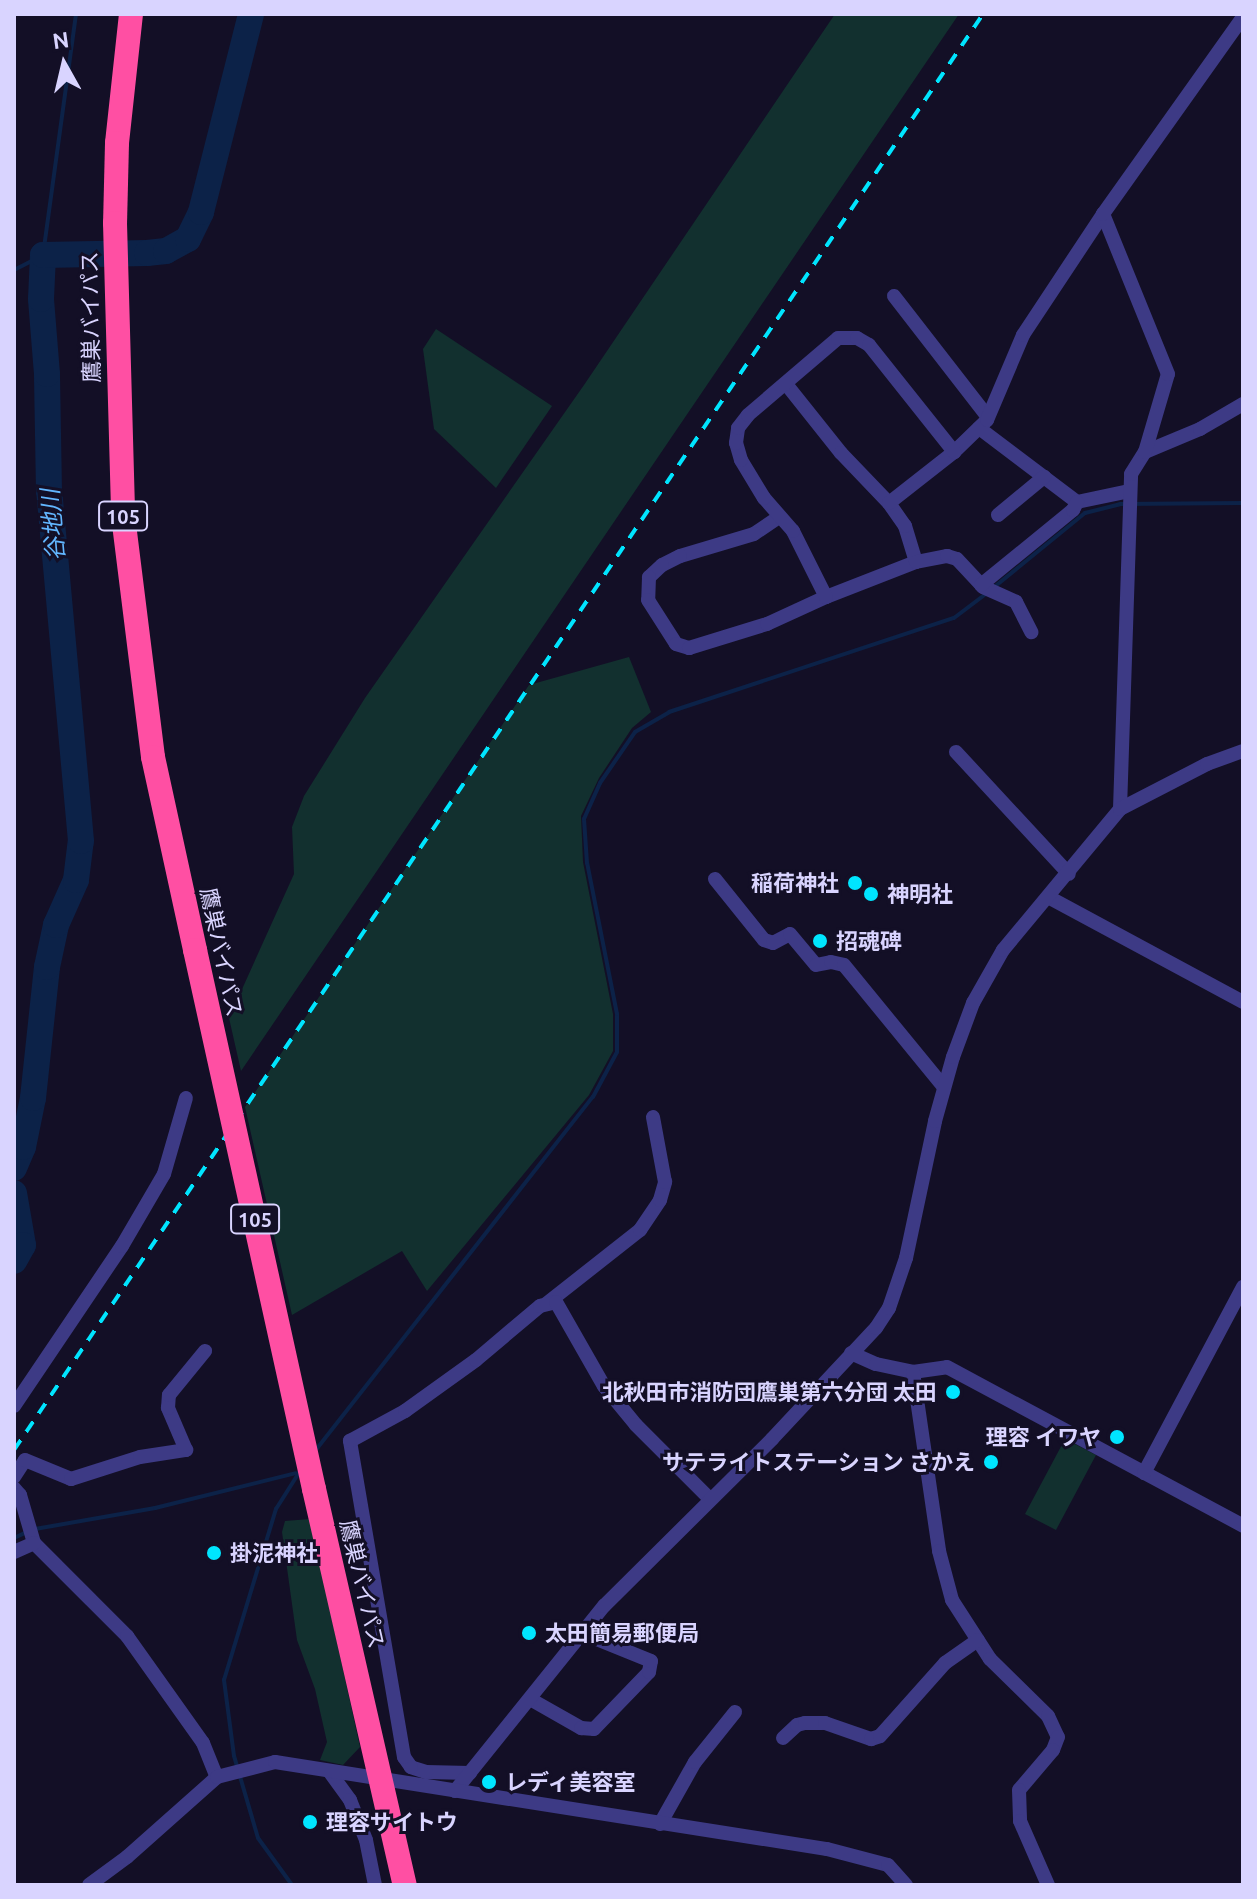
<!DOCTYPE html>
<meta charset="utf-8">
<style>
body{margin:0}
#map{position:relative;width:1257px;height:1899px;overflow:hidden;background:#130f26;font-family:Ubuntu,"Noto Sans JP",sans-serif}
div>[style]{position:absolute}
.green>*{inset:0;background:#12302f}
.stream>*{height:4px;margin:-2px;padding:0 2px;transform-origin:2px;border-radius:2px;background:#0c2248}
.river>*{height:26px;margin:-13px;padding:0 13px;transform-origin:13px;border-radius:13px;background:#0c2248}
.street>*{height:14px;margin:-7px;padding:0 7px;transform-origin:7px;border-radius:7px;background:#3d3a85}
.highway>*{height:24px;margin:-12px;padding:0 12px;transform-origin:12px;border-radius:12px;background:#ff4fa3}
.rail>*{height:4px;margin-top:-2px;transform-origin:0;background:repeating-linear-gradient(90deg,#00e5ff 0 12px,transparent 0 22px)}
.highway-bridge>*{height:24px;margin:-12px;padding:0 12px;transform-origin:12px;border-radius:12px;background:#ff4fa3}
.dots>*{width:22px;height:22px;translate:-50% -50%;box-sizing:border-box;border:4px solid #130f26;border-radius:50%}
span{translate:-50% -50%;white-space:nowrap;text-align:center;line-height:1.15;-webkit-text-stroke:6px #130f26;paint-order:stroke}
.shield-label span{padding:2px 6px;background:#130f26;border:2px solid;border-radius:6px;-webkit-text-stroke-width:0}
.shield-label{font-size:20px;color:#d9d4ff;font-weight:700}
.street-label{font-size:22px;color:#d9d4ff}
.poi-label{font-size:22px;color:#d9d4ff;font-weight:700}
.right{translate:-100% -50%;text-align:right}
.left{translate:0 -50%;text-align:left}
.water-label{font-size:24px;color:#62b6ff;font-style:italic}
.frame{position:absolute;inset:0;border:16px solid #d9d4ff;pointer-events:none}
.north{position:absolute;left:24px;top:24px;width:80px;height:80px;-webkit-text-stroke:6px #130f26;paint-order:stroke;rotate:352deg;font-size:22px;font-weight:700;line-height:32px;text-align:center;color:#d9d4ff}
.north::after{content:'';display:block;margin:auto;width:28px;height:36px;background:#d9d4ff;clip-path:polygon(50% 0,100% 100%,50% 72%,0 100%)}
</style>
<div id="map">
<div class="green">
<div style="clip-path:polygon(835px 14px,959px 14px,241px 1071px,229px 1018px,294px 874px,292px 827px,304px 796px,365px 698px,584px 385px)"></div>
<div style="clip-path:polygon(436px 329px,552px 406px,496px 488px,434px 429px,423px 349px)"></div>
<div style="clip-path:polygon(629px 657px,651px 712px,632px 728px,599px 778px,581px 816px,583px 862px,613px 1014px,613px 1051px,589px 1095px,427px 1291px,402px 1251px,292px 1315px,245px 1107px,529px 685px)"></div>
<div style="clip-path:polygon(1065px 1439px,1096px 1455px,1056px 1530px,1025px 1514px)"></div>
<div style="clip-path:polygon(310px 1519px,360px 1747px,343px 1765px,320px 1760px,327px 1742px,315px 1689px,297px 1640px,282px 1532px,285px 1521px)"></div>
</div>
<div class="stream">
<div style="left:14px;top:270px;width:33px;rotate:-27deg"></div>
<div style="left:43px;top:255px;width:243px;rotate:-82.2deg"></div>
<div style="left:993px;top:588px;width:119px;rotate:-39.2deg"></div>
<div style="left:1085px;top:513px;width:36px;rotate:-14deg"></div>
<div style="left:1120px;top:504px;width:123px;rotate:-0.5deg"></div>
<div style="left:315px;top:1451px;width:450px;rotate:-51.9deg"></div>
<div style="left:593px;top:1097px;width:51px;rotate:-61.9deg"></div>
<div style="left:617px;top:1052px;width:38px;rotate:-90deg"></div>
<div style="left:617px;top:1014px;width:154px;rotate:-101.2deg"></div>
<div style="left:587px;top:863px;width:44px;rotate:-93.9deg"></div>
<div style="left:584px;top:819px;width:39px;rotate:-66deg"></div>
<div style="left:600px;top:783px;width:62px;rotate:-55.5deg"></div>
<div style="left:635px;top:732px;width:39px;rotate:-30deg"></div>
<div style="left:669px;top:712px;width:300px;rotate:-18.3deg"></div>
<div style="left:954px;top:618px;width:41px;rotate:-37.1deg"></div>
<div style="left:35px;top:1529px;width:122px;rotate:-9.9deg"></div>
<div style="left:155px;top:1508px;width:145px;rotate:-13.9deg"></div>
<div style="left:14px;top:1538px;width:14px;rotate:-25deg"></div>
<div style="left:292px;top:1885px;width:58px;rotate:-125.9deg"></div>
<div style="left:258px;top:1838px;width:85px;rotate:-106.3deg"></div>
<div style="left:234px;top:1756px;width:77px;rotate:-97.5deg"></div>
<div style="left:224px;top:1680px;width:179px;rotate:-73.1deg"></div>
<div style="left:276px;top:1509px;width:45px;rotate:-57.7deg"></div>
</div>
<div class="river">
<div style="left:14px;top:1168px;width:23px;rotate:-67deg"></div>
<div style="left:23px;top:1147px;width:50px;rotate:-78.5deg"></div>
<div style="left:33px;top:1098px;width:132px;rotate:-83.9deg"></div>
<div style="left:47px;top:967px;width:43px;rotate:-77.9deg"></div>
<div style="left:56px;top:925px;width:49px;rotate:-66deg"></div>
<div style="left:76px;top:880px;width:39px;rotate:-83deg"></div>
<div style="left:81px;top:841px;width:351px;rotate:-95.2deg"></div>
<div style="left:49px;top:491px;width:117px;rotate:-91deg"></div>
<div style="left:47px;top:374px;width:75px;rotate:-94.6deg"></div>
<div style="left:41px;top:299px;width:44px;rotate:-87.4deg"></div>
<div style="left:43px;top:255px;width:104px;rotate:-1.1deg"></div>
<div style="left:147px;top:253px;width:19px;rotate:-6deg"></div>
<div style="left:166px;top:251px;width:25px;rotate:-29deg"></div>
<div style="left:188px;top:239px;width:30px;rotate:-64deg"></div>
<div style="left:201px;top:212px;width:204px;rotate:-75.8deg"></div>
<div style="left:14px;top:1193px;width:53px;rotate:80.2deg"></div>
<div style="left:23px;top:1245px;width:18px;rotate:119deg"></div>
</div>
<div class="street">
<div style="left:894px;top:296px;width:153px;rotate:52.2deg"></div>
<div style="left:786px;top:384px;width:88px;rotate:51.4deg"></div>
<div style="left:841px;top:453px;width:69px;rotate:46.2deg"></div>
<div style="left:979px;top:428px;width:123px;rotate:37.1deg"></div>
<div style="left:1077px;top:502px;width:53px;rotate:-11.9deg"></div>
<div style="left:1145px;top:452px;width:60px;rotate:-22.7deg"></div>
<div style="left:1200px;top:429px;width:50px;rotate:-30.2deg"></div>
<div style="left:998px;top:515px;width:60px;rotate:-39.6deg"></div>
<div style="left:779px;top:517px;width:30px;rotate:146deg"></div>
<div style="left:754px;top:534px;width:77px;rotate:163.4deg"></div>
<div style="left:680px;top:556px;width:20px;rotate:153deg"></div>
<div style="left:662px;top:565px;width:18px;rotate:137deg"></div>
<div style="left:649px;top:577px;width:23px;rotate:92deg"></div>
<div style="left:648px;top:600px;width:52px;rotate:57.5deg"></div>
<div style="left:676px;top:644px;width:14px;rotate:17deg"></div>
<div style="left:689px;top:648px;width:82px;rotate:-17.1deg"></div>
<div style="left:767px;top:624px;width:65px;rotate:-24.6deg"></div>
<div style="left:826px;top:597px;width:97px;rotate:-21.3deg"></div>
<div style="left:916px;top:562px;width:38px;rotate:-107deg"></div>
<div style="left:905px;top:526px;width:28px;rotate:-125deg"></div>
<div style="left:889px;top:503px;width:83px;rotate:-38.1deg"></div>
<div style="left:954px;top:452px;width:46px;rotate:-44.1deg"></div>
<div style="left:987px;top:420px;width:92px;rotate:-67deg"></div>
<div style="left:1023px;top:335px;width:145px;rotate:-56.5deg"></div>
<div style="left:916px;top:562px;width:32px;rotate:-11deg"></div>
<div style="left:947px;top:556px;width:10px;rotate:17deg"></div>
<div style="left:957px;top:559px;width:38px;rotate:47deg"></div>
<div style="left:983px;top:587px;width:36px;rotate:24deg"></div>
<div style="left:1016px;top:602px;width:34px;rotate:63deg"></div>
<div style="left:981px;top:585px;width:119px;rotate:-39.2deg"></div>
<div style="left:1073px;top:510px;width:9px;rotate:-63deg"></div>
<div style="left:826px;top:597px;width:74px;rotate:-116.6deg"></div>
<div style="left:793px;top:531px;width:44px;rotate:-131.3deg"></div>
<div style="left:764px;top:498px;width:44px;rotate:-121.2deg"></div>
<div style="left:741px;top:460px;width:18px;rotate:-106deg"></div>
<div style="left:736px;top:443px;width:15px;rotate:-82deg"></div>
<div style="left:738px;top:428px;width:16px;rotate:-52deg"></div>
<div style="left:748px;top:415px;width:118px;rotate:-40.5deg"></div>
<div style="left:838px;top:338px;width:19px"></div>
<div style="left:857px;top:338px;width:14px;rotate:30deg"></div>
<div style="left:869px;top:345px;width:137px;rotate:51.5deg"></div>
<div style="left:956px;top:752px;width:166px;rotate:47.2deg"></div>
<div style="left:1120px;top:809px;width:335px;rotate:-88.1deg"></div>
<div style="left:1131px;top:474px;width:26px;rotate:-58deg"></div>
<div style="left:1145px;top:452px;width:81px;rotate:-73.6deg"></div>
<div style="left:1168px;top:374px;width:173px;rotate:-112.1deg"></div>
<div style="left:1103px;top:214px;width:242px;rotate:-54.6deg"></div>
<div style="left:715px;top:879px;width:78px;rotate:51.2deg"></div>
<div style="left:764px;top:940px;width:9px;rotate:18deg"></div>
<div style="left:773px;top:943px;width:19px;rotate:-28deg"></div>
<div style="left:790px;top:934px;width:40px;rotate:50deg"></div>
<div style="left:816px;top:965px;width:15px;rotate:-11deg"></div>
<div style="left:831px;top:962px;width:13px;rotate:13deg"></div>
<div style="left:844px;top:965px;width:158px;rotate:50.7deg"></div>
<div style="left:1050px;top:898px;width:219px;rotate:28.3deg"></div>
<div style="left:546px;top:1304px;width:120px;rotate:-38.2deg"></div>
<div style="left:640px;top:1230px;width:36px;rotate:-56deg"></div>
<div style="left:660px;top:1200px;width:19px;rotate:-74deg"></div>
<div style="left:665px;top:1182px;width:66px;rotate:-100.5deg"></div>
<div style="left:851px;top:1353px;width:27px;rotate:24deg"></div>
<div style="left:876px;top:1364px;width:38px;rotate:12deg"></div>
<div style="left:913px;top:1372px;width:34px;rotate:-8deg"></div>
<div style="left:947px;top:1367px;width:336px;rotate:28.2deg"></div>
<div style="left:913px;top:1372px;width:181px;rotate:81.7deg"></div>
<div style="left:939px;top:1551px;width:51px;rotate:75.1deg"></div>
<div style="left:952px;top:1600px;width:70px;rotate:57.2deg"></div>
<div style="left:990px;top:1659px;width:81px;rotate:44.5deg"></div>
<div style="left:1048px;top:1716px;width:23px;rotate:65deg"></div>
<div style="left:1058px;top:1737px;width:14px;rotate:111deg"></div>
<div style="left:1053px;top:1750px;width:52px;rotate:130.4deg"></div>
<div style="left:1019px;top:1790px;width:31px;rotate:88deg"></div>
<div style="left:1020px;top:1821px;width:70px;rotate:66.4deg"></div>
<div style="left:14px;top:1406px;width:193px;rotate:-56deg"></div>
<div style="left:122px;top:1246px;width:83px;rotate:-59.7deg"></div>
<div style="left:164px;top:1174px;width:79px;rotate:-73.9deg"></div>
<div style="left:1144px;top:1473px;width:211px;rotate:-62deg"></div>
<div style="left:14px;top:1477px;width:20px;rotate:-57deg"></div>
<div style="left:25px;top:1460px;width:50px;rotate:22.4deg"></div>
<div style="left:71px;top:1479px;width:72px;rotate:-17.7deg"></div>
<div style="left:140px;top:1457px;width:47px;rotate:-8.7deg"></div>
<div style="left:186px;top:1450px;width:46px;rotate:-113.2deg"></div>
<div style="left:168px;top:1408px;width:13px;rotate:-86deg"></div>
<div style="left:169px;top:1395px;width:57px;rotate:-50.7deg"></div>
<div style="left:14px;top:1488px;width:9px;rotate:49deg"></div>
<div style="left:20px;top:1495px;width:50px;rotate:73.7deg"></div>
<div style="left:34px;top:1543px;width:132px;rotate:45deg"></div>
<div style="left:127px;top:1636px;width:131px;rotate:54.6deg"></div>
<div style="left:203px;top:1743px;width:37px;rotate:68deg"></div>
<div style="left:14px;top:1552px;width:22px;rotate:-24deg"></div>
<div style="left:530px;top:1699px;width:59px;rotate:29.6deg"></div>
<div style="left:581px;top:1728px;width:13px;rotate:4deg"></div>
<div style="left:594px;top:1729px;width:79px;rotate:-46deg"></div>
<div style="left:649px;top:1672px;width:11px;rotate:-80deg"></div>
<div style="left:651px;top:1661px;width:74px;rotate:-157.9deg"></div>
<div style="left:783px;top:1738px;width:19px;rotate:-43deg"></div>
<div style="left:797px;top:1725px;width:8px;rotate:-14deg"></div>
<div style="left:805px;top:1723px;width:20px"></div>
<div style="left:825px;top:1723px;width:49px;rotate:19.2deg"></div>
<div style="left:871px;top:1739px;width:9px;rotate:-18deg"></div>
<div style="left:880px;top:1736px;width:98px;rotate:-48.3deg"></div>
<div style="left:945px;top:1663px;width:40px;rotate:-34.9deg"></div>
<div style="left:329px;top:1771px;width:36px;rotate:54deg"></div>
<div style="left:350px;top:1800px;width:43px;rotate:68.2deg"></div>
<div style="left:366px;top:1840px;width:46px;rotate:78.7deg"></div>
<div style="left:470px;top:1773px;width:44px;rotate:-178.7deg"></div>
<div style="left:426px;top:1772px;width:16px;rotate:-162deg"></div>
<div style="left:411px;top:1767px;width:12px;rotate:-125deg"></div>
<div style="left:404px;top:1757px;width:321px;rotate:-99.7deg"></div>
<div style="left:350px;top:1441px;width:63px;rotate:-28.6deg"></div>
<div style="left:405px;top:1411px;width:87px;rotate:-35.7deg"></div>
<div style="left:476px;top:1360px;width:84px;rotate:-40.2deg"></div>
<div style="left:540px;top:1306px;width:16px;rotate:-14deg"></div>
<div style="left:556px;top:1302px;width:97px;rotate:60.3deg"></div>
<div style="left:604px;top:1386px;width:50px;rotate:50.6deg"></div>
<div style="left:636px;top:1425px;width:103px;rotate:45deg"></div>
<div style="left:455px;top:1791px;width:238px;rotate:-51.2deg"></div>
<div style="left:604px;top:1606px;width:237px;rotate:-44.8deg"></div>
<div style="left:772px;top:1439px;width:152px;rotate:-46.9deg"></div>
<div style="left:876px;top:1328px;width:24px;rotate:-57deg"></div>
<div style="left:889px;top:1308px;width:53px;rotate:-71.2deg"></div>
<div style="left:906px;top:1258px;width:140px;rotate:-78deg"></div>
<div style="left:935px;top:1121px;width:66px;rotate:-74.3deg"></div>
<div style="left:953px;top:1057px;width:58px;rotate:-69.7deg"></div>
<div style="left:973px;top:1003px;width:61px;rotate:-60.5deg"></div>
<div style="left:1003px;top:950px;width:183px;rotate:-50.3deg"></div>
<div style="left:1120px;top:809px;width:98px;rotate:-27.3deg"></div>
<div style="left:1207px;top:764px;width:38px;rotate:-20deg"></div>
<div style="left:660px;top:1824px;width:71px;rotate:-60.6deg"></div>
<div style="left:695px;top:1762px;width:64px;rotate:-51.3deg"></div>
<div style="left:89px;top:1885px;width:47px;rotate:-36.4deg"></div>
<div style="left:127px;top:1857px;width:120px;rotate:-41.6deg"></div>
<div style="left:217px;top:1777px;width:60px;rotate:-14.5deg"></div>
<div style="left:275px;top:1762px;width:559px;rotate:8.96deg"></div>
<div style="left:827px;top:1849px;width:63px;rotate:14.7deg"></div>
<div style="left:888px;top:1865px;width:27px;rotate:48deg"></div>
</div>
<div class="highway">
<div style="left:131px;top:14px;width:130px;rotate:96.2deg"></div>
<div style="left:117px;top:143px;width:80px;rotate:91.4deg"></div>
<div style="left:115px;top:223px;width:293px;rotate:88.4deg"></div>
<div style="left:123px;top:516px;width:243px;rotate:82.9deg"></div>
<div style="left:153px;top:757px;width:198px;rotate:77.7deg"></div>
<div style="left:314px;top:1489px;width:406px;rotate:77.1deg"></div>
</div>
<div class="rail">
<div style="left:14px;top:1450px;width:1732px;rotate:-55.99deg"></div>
</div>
<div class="highway-bridge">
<div style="left:195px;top:950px;width:552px;rotate:77.55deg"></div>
</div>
<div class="dots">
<div style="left:855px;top:883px;background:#00e5ff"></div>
<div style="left:871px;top:894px;background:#00e5ff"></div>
<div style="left:820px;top:941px;background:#00e5ff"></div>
<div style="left:953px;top:1392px;background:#00e5ff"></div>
<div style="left:1117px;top:1437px;background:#00e5ff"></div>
<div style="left:991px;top:1462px;background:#00e5ff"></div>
<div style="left:214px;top:1553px;background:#00e5ff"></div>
<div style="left:529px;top:1633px;background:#00e5ff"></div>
<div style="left:489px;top:1782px;background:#00e5ff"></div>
<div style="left:310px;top:1822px;background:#00e5ff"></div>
</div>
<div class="shield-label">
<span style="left:123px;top:516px">105</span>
<span style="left:255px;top:1219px">105</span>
</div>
<div class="street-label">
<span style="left:90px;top:317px;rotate:-91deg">鷹巣バイパス</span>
<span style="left:222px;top:952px;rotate:78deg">鷹巣バイパス</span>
<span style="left:363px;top:1584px;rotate:77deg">鷹巣バイパス</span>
</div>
<div class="poi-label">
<span class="right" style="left:839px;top:883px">稲荷神社</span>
<span class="left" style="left:887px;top:894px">神明社</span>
<span class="left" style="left:836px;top:941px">招魂碑</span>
<span class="right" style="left:937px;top:1392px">北秋田市消防団鷹巣第六分団 太田</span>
<span class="right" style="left:1101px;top:1437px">理容 イワヤ</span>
<span class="right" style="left:975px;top:1462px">サテライトステーション さかえ</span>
<span class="left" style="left:230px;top:1553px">掛泥神社</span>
<span class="left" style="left:545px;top:1633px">太田簡易郵便局</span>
<span class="left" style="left:505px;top:1782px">レディ美容室</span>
<span class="left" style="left:326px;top:1822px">理容サイトウ</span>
</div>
<div class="water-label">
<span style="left:53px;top:525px;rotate:-95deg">谷地川</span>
</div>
<div class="frame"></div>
<div class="north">N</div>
</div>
